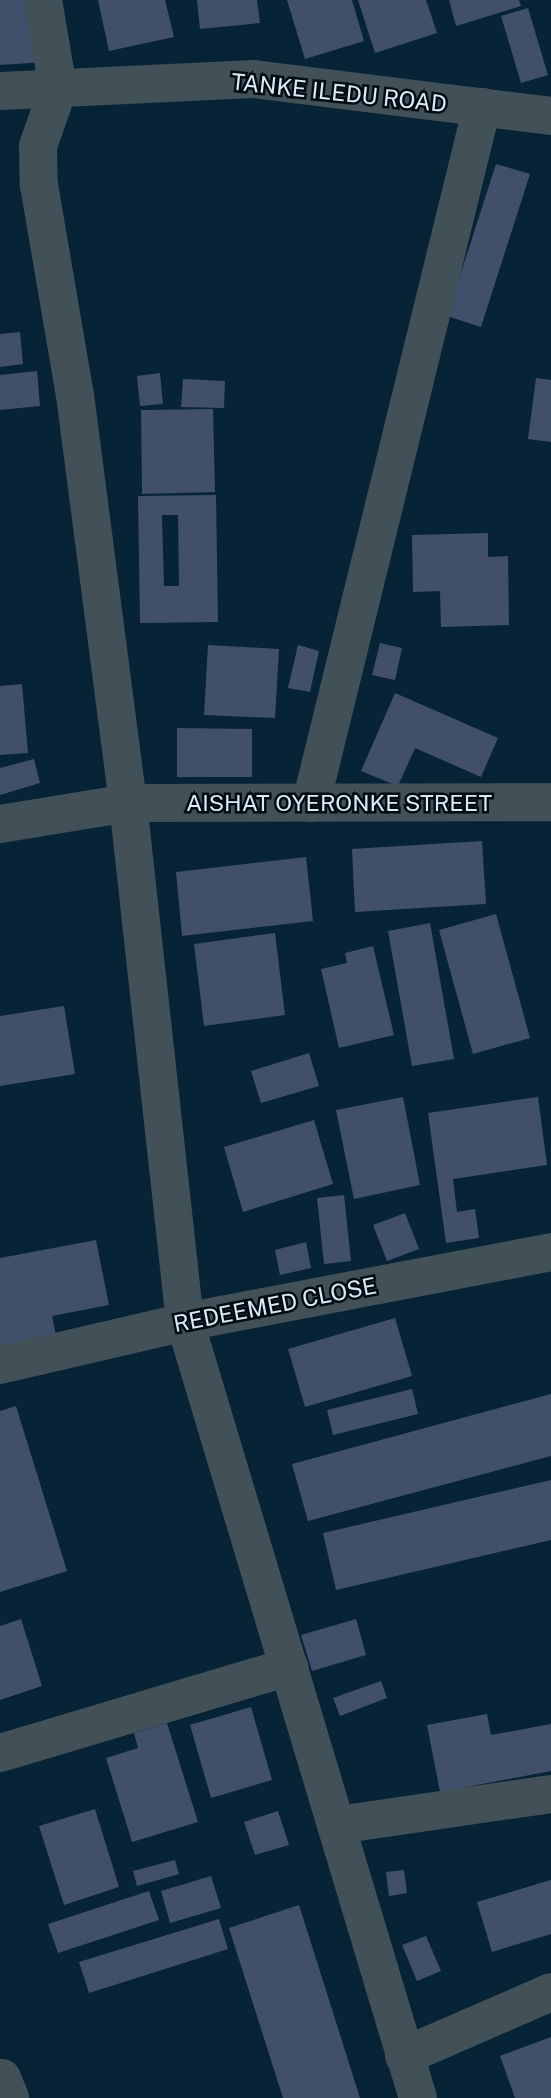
<!DOCTYPE html>
<style>
body{margin:0}
#map{position:relative;width:551px;height:2098px;overflow:hidden;background:#072336;font-family:"Public Sans",sans-serif}
div>[style]{position:absolute}
.building>*{inset:0;background:#424f6b}
.minor>*{height:38px;margin:-19px;padding:0 19px;transform-origin:19px;border-radius:19px;background:#415157}
span{translate:-50% -50%;white-space:nowrap;text-align:center;line-height:1.15;-webkit-text-stroke:5px #030b13;paint-order:stroke}
.street-label{font-size:23px;color:#daeaf7}
</style>
<div id="map">
<div class="building">
<div style="clip-path:polygon(0 0,38px 0,44px 62px,0 65px)"></div>
<div style="clip-path:polygon(98px 0,165px 0,174px 37px,109px 51px)"></div>
<div style="clip-path:polygon(197px 0,257px 0,260px 23px,200px 29px)"></div>
<div style="clip-path:polygon(287px 0,352px 0,364px 41px,305px 59px)"></div>
<div style="clip-path:polygon(358px 0,426px 0,437px 33px,375px 53px)"></div>
<div style="clip-path:polygon(449px 0,519px 0,521px 6px,456px 26px)"></div>
<div style="clip-path:polygon(528px 8px,548px 75px,521px 83px,501px 16px)"></div>
<div style="clip-path:polygon(496px 164px,530px 174px,481px 327px,447px 316px)"></div>
<div style="clip-path:polygon(20px 332px,23px 364px,0 367px,0 334px)"></div>
<div style="clip-path:polygon(37px 371px,40px 406px,0 410px,0 375px)"></div>
<div style="clip-path:polygon(160px 373px,163px 404px,140px 406px,137px 376px)"></div>
<div style="clip-path:polygon(536px 378px,551px 380px,551px 442px,528px 439px)"></div>
<div style="clip-path:polygon(183px 379px,225px 381px,224px 408px,181px 407px)"></div>
<div style="clip-path:polygon(213px 409px,215px 492px,142px 494px,141px 410px)"></div>
<div style="clip-path:polygon(evenodd,216px 495px,218px 622px,140px 623px,138px 496px,216px 495px,162px 515px,178px 515px,179px 586px,164px 586px,162px 515px)"></div>
<div style="clip-path:polygon(488px 533px,488px 557px,508px 556px,509px 625px,441px 627px,440px 591px,413px 592px,412px 535px)"></div>
<div style="clip-path:polygon(380px 643px,402px 648px,395px 680px,372px 675px)"></div>
<div style="clip-path:polygon(208px 645px,279px 649px,275px 718px,204px 715px)"></div>
<div style="clip-path:polygon(298px 645px,319px 651px,310px 692px,288px 688px)"></div>
<div style="clip-path:polygon(22px 684px,28px 753px,0 755px,0 686px)"></div>
<div style="clip-path:polygon(395px 693px,498px 738px,481px 777px,415px 748px,398px 786px,361px 771px)"></div>
<div style="clip-path:polygon(177px 728px,252px 729px,252px 777px,177px 777px)"></div>
<div style="clip-path:polygon(34px 759px,40px 783px,0 795px,0 768px)"></div>
<div style="clip-path:polygon(482px 841px,486px 904px,355px 912px,352px 849px)"></div>
<div style="clip-path:polygon(306px 857px,313px 921px,182px 936px,176px 872px)"></div>
<div style="clip-path:polygon(496px 914px,530px 1038px,473px 1054px,439px 930px)"></div>
<div style="clip-path:polygon(430px 923px,454px 1059px,412px 1066px,388px 931px)"></div>
<div style="clip-path:polygon(275px 933px,285px 1015px,204px 1026px,194px 944px)"></div>
<div style="clip-path:polygon(373px 946px,394px 1035px,339px 1048px,321px 969px,347px 963px,345px 953px)"></div>
<div style="clip-path:polygon(64px 1006px,75px 1074px,0 1086px,0 1016px)"></div>
<div style="clip-path:polygon(309px 1053px,319px 1086px,261px 1103px,251px 1071px)"></div>
<div style="clip-path:polygon(403px 1097px,420px 1185px,354px 1199px,336px 1110px)"></div>
<div style="clip-path:polygon(538px 1097px,547px 1165px,453px 1179px,457px 1212px,475px 1209px,479px 1238px,446px 1243px,428px 1113px)"></div>
<div style="clip-path:polygon(314px 1120px,333px 1184px,243px 1212px,224px 1147px)"></div>
<div style="clip-path:polygon(344px 1195px,351px 1261px,324px 1264px,317px 1198px)"></div>
<div style="clip-path:polygon(405px 1213px,419px 1249px,387px 1261px,373px 1225px)"></div>
<div style="clip-path:polygon(96px 1240px,109px 1305px,52px 1316px,58px 1345px,0 1356px,0 1258px)"></div>
<div style="clip-path:polygon(306px 1242px,311px 1268px,280px 1275px,275px 1250px)"></div>
<div style="clip-path:polygon(395px 1318px,412px 1376px,305px 1407px,288px 1349px)"></div>
<div style="clip-path:polygon(412px 1389px,418px 1414px,333px 1435px,327px 1410px)"></div>
<div style="clip-path:polygon(551px 1394px,551px 1456px,308px 1521px,292px 1464px)"></div>
<div style="clip-path:polygon(16px 1406px,67px 1571px,0 1592px,0 1411px)"></div>
<div style="clip-path:polygon(551px 1480px,551px 1540px,336px 1590px,323px 1533px)"></div>
<div style="clip-path:polygon(21px 1619px,42px 1686px,0 1700px,0 1626px)"></div>
<div style="clip-path:polygon(356px 1619px,366px 1655px,312px 1671px,301px 1635px)"></div>
<div style="clip-path:polygon(381px 1681px,387px 1698px,340px 1716px,333px 1698px)"></div>
<div style="clip-path:polygon(251px 1707px,272px 1780px,211px 1798px,190px 1725px)"></div>
<div style="clip-path:polygon(487px 1714px,491px 1735px,551px 1724px,551px 1771px,440px 1792px,427px 1725px)"></div>
<div style="clip-path:polygon(167px 1723px,198px 1822px,132px 1842px,106px 1758px,138px 1748px,134px 1733px)"></div>
<div style="clip-path:polygon(95px 1809px,119px 1887px,64px 1905px,39px 1826px)"></div>
<div style="clip-path:polygon(278px 1811px,289px 1845px,255px 1855px,244px 1822px)"></div>
<div style="clip-path:polygon(175px 1860px,179px 1874px,137px 1886px,133px 1871px)"></div>
<div style="clip-path:polygon(404px 1870px,407px 1893px,389px 1896px,386px 1872px)"></div>
<div style="clip-path:polygon(211px 1876px,221px 1908px,170px 1923px,161px 1891px)"></div>
<div style="clip-path:polygon(551px 1880px,551px 1934px,492px 1952px,477px 1902px)"></div>
<div style="clip-path:polygon(149px 1891px,159px 1920px,58px 1953px,48px 1924px)"></div>
<div style="clip-path:polygon(299px 1905px,360px 2098px,283px 2098px,229px 1928px)"></div>
<div style="clip-path:polygon(219px 1919px,228px 1949px,89px 1993px,79px 1962px)"></div>
<div style="clip-path:polygon(426px 1936px,441px 1971px,417px 1981px,402px 1945px)"></div>
<div style="clip-path:polygon(551px 2037px,551px 2098px,515px 2098px,500px 2056px)"></div>
</div>
<div class="minor">
<div style="left:43px;top:0;width:90px;rotate:80.4deg"></div>
<div style="left:58px;top:89px;width:60px;rotate:109.3deg"></div>
<div style="left:38px;top:146px;width:39px;rotate:89deg"></div>
<div style="left:39px;top:185px;width:213px;rotate:80.3deg"></div>
<div style="left:75px;top:395px;width:411px;rotate:82.6deg"></div>
<div style="left:128px;top:803px;width:522px;rotate:83.73deg"></div>
<div style="left:185px;top:1322px;width:810px;rotate:73.29deg"></div>
<div style="left:0;top:91px;width:254px;rotate:-2.7deg"></div>
<div style="left:254px;top:79px;width:299px;rotate:7.1deg"></div>
<div style="left:311px;top:803px;width:717px;rotate:-76.2deg"></div>
<div style="left:0;top:824px;width:130px;rotate:-9.3deg"></div>
<div style="left:128px;top:803px;width:423px;rotate:-0.1deg"></div>
<div style="left:0;top:1365px;width:190px;rotate:-13.1deg"></div>
<div style="left:185px;top:1322px;width:373px;rotate:-10.8deg"></div>
<div style="left:0;top:1753px;width:302px;rotate:-16.6deg"></div>
<div style="left:338px;top:1825px;width:215px;rotate:-8.3deg"></div>
<div style="left:404px;top:2056px;width:160px;rotate:-23.5deg"></div>
<div style="left:2px;top:2078px;width:22px;rotate:68deg"></div>
</div>
<div class="street-label">
<span style="left:339px;top:93px;rotate:6deg">TANKE ILEDU ROAD</span>
<span style="left:339px;top:803px">AISHAT OYERONKE STREET</span>
<span style="left:275px;top:1305px;rotate:-11deg">REDEEMED CLOSE</span>
</div>
</div>
